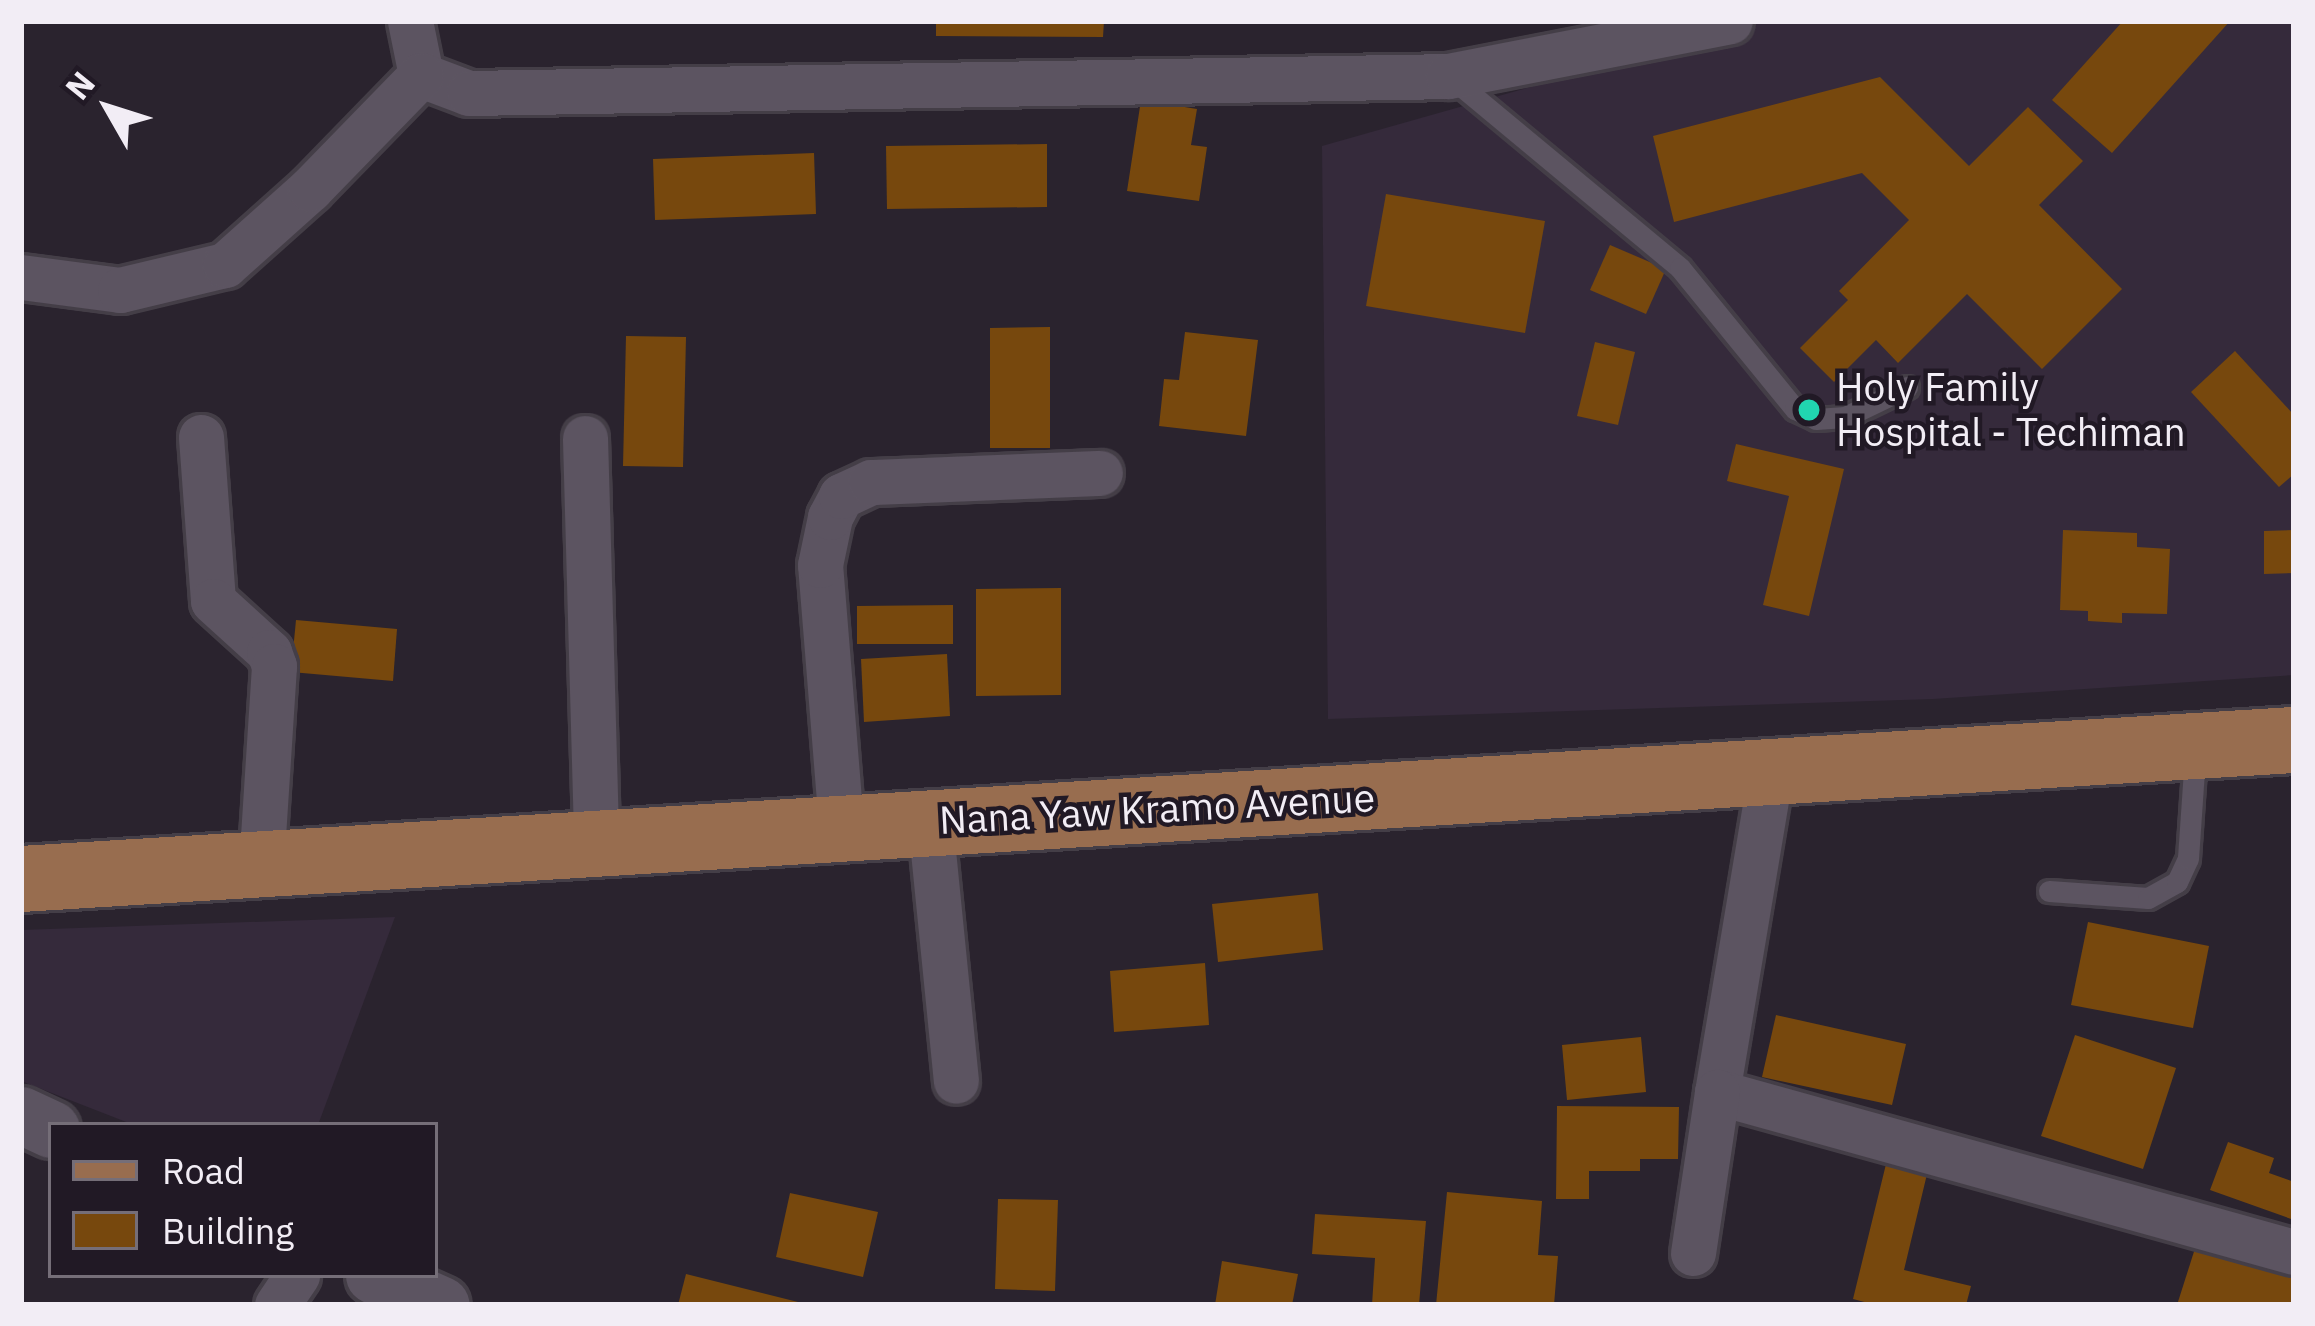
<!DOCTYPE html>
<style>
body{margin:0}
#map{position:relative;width:2315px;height:1326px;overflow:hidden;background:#2a232e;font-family:"IBM Plex Sans",sans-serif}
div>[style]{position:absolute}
.built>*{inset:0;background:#352a3b}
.building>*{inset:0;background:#77480d}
.roads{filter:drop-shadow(3px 0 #443e47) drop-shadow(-3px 0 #443e47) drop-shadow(0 3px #443e47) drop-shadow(0 -3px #443e47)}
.service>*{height:21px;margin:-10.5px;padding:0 10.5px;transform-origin:10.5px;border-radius:10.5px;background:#5c5461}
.minor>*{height:45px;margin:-22.5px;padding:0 22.5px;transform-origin:22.5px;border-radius:22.5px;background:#5c5461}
.tertiary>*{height:57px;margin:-28.5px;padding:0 28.5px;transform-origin:28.5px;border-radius:28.5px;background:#5c5461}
.primary>*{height:66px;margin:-33px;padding:0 33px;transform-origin:33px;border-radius:33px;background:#986d4f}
.dots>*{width:33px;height:33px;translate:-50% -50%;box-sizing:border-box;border:6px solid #211925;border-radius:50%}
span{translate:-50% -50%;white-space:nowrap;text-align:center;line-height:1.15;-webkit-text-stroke:9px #211925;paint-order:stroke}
.poi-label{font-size:39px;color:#f2edf5}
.left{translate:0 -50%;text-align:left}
.street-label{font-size:39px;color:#f2edf5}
.frame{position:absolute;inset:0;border:24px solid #f2edf5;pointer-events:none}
.legend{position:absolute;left:48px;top:1122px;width:390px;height:156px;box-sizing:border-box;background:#211925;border:3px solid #756e78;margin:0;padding:15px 21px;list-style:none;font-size:36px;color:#f2edf5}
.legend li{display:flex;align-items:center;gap:24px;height:60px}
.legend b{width:60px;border:3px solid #756e78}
.north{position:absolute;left:48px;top:48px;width:120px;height:120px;-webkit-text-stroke:9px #211925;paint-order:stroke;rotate:309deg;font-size:33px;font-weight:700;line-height:48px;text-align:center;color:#f2edf5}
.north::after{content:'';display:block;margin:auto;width:42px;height:54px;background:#f2edf5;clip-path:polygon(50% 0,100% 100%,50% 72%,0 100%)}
</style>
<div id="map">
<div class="built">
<div style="clip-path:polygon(1764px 21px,2294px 21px,2294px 675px,1933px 699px,1328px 719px,1322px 146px)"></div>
<div style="clip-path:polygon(395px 917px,318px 1125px,134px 1125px,21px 1081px,21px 930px)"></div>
</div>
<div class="building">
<div style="clip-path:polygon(936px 21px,1104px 21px,1103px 37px,936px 36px)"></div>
<div style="clip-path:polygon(2123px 21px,2230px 21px,2112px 153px,2052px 100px)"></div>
<div style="clip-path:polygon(1880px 77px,1969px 166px,2028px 107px,2083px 161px,2039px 205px,2122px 289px,2042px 369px,1967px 294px,1898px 363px,1876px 340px,1834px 382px,1800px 348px,1848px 300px,1839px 291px,1909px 220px,1862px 173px,1674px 222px,1653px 136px)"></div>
<div style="clip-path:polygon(1141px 100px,1197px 109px,1191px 145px,1207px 147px,1199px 201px,1127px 191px)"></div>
<div style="clip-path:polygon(1047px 144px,1047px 207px,887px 209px,886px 146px)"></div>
<div style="clip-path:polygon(814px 153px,816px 214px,655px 220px,653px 159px)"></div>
<div style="clip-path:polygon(1386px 194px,1545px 221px,1525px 333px,1366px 306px)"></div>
<div style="clip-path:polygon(1610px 245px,1666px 269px,1646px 314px,1590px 290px)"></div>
<div style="clip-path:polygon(1050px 327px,1050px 448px,990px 448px,990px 328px)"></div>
<div style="clip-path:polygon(1185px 332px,1258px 340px,1246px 436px,1159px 426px,1164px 379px,1179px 380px)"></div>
<div style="clip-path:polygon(626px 336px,686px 337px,683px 467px,623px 466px)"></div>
<div style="clip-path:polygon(1595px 342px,1635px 352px,1618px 425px,1577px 416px)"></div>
<div style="clip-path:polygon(2235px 351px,2294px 415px,2294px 474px,2279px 487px,2191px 392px)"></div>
<div style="clip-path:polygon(1736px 444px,1844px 469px,1809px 616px,1763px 605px,1789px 496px,1727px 481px)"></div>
<div style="clip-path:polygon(2063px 530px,2137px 533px,2137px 547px,2170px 549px,2167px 614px,2122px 613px,2122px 623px,2088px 621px,2088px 611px,2060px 610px)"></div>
<div style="clip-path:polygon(2294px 530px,2294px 573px,2264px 574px,2264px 531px)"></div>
<div style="clip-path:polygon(1061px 588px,1061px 695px,976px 696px,976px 589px)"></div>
<div style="clip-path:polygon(953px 605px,953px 644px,857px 644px,857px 606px)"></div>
<div style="clip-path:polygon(296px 620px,397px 629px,393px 681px,291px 672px)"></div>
<div style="clip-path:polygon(947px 654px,950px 716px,864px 722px,861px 659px)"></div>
<div style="clip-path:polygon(1318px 893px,1323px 950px,1218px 962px,1212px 904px)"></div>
<div style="clip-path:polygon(2088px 922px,2209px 946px,2193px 1028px,2071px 1005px)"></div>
<div style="clip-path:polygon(1205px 963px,1209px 1025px,1114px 1032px,1110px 971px)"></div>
<div style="clip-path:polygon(1776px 1015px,1906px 1044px,1892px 1105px,1762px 1077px)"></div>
<div style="clip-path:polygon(2075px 1035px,2176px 1068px,2143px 1169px,2041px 1136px)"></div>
<div style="clip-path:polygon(1641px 1037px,1646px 1092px,1567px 1100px,1562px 1045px)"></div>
<div style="clip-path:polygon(1557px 1106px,1679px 1107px,1678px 1159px,1640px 1159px,1640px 1171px,1589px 1171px,1589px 1199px,1556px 1199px)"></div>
<div style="clip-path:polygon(2228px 1142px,2274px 1158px,2269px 1173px,2294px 1182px,2294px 1220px,2210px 1190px)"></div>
<div style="clip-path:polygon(1887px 1160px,1928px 1170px,1904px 1270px,1971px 1286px,1966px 1305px,1876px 1305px,1853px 1299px)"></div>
<div style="clip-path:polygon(1447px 1192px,1542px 1201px,1538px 1255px,1558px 1256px,1554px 1305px,1436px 1305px)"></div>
<div style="clip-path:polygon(790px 1193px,878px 1212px,863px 1277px,776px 1257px)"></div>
<div style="clip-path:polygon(998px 1199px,1058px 1200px,1055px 1291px,995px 1289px)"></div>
<div style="clip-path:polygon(1315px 1214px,1426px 1221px,1419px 1305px,1372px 1305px,1375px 1258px,1312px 1254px)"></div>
<div style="clip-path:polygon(2198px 1239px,2294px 1270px,2294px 1305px,2177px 1305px)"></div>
<div style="clip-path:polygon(1222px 1261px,1298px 1274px,1292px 1305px,1215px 1305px)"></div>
<div style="clip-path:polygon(686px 1274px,802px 1303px,802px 1305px,678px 1305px)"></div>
</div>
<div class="roads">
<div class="service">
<div style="left:1449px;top:76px;width:300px;rotate:39.7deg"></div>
<div style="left:1680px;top:268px;width:182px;rotate:50.8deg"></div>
<div style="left:1795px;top:409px;width:23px;rotate:25deg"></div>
<div style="left:1816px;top:419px;width:29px;rotate:-4deg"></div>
<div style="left:1845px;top:417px;width:69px;rotate:-25.8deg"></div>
<div style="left:2049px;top:891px;width:99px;rotate:4deg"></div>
<div style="left:2148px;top:898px;width:33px;rotate:-29deg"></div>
<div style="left:2177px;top:882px;width:26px;rotate:-65deg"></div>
<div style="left:2188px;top:858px;width:104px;rotate:-86.1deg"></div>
</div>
<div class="minor">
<div style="left:410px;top:21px;width:55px;rotate:78.5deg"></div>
<div style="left:421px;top:75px;width:51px;rotate:20.6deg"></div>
<div style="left:469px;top:93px;width:979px;rotate:-0.99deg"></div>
<div style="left:1448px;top:76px;width:287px;rotate:-11deg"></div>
<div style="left:21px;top:277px;width:100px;rotate:7.5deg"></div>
<div style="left:120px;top:290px;width:108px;rotate:-13.4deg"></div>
<div style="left:225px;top:265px;width:114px;rotate:-41.8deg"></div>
<div style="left:310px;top:189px;width:159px;rotate:-45.8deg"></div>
<div style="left:201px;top:437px;width:164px;rotate:85.8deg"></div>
<div style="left:213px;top:601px;width:76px;rotate:42.3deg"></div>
<div style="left:269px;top:652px;width:15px;rotate:70deg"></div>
<div style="left:274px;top:666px;width:199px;rotate:93.7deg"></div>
<div style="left:585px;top:438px;width:403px;rotate:88.4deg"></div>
<div style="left:1770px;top:776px;width:320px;rotate:99.5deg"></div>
<div style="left:1717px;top:1092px;width:599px;rotate:15.5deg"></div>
<div style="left:930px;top:821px;width:261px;rotate:84.3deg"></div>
<div style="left:841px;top:825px;width:261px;rotate:-94.6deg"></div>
<div style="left:820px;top:565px;width:49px;rotate:-78.2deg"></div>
<div style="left:830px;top:517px;width:24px;rotate:-62deg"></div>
<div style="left:841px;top:496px;width:33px;rotate:-25deg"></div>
<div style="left:871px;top:482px;width:229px;rotate:-2.3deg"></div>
<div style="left:1693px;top:1253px;width:163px;rotate:-81.5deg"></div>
<div style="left:277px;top:1305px;width:36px;rotate:-56deg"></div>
</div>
<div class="tertiary">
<div style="left:21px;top:1115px;width:33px;rotate:25deg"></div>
<div style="left:374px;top:1275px;width:73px;rotate:24.1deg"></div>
</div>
<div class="primary">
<div style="left:21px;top:879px;width:2277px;rotate:-3.5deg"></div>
</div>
</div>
<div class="dots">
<div style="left:1809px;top:410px;background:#21d5b0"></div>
</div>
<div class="poi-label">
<span class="left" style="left:1836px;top:410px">Holy Family<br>Hospital - Techiman</span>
</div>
<div class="street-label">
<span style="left:1157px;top:809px;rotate:-3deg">Nana Yaw Kramo Avenue</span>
</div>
<div class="frame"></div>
<ul class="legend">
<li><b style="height:15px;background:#986d4f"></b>Road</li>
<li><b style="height:33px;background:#77480d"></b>Building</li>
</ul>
<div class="north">N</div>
</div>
